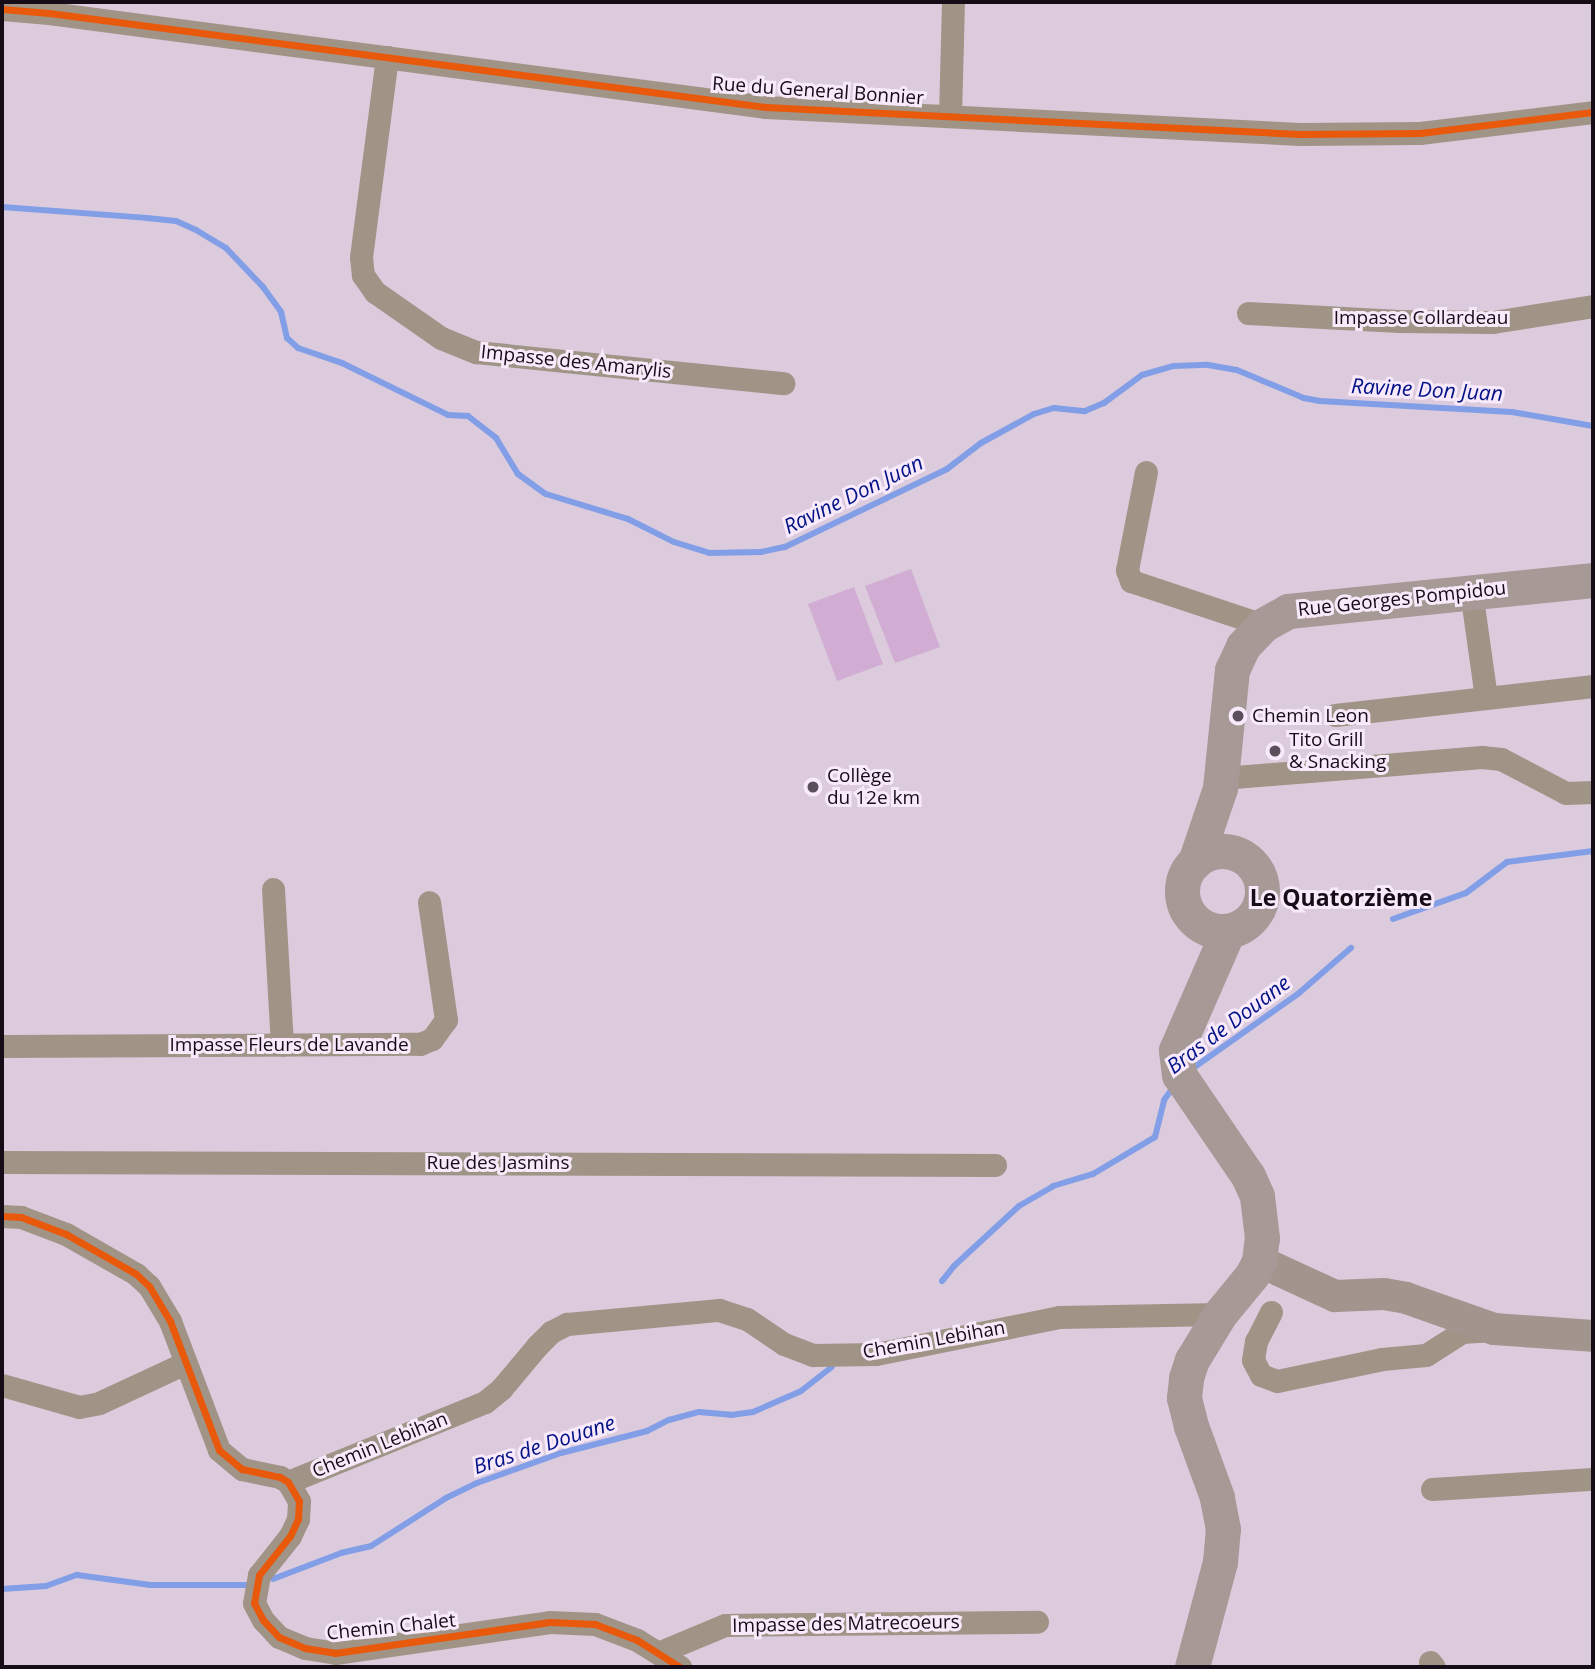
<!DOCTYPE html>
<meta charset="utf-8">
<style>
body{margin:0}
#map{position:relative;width:1595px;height:1669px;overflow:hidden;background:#dbcbdd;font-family:"Open Sans",sans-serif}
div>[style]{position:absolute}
.green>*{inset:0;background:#d1add4}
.stream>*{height:6px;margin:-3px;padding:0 3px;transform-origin:3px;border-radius:3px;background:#829ee7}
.street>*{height:23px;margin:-11.5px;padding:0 11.5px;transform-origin:11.5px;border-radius:11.5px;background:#a09487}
.secondary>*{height:32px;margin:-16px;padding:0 16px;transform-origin:16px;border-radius:16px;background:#a1958e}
.primary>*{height:35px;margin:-17.5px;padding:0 17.5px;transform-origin:17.5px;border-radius:17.5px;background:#a69996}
.primary>.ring{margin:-17.5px;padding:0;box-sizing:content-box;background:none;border:35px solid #a69996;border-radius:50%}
.cycleway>*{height:7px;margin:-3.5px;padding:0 3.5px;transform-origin:3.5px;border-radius:3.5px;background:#e8590c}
.dots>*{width:19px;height:19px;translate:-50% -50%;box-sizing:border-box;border:4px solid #f9eafb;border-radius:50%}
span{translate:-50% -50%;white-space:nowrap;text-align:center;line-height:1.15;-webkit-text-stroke:6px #f9eafb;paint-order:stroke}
.street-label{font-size:19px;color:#160c17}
.poi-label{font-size:19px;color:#160c17}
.left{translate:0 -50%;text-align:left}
.water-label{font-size:21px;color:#001286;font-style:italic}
.quarter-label{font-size:23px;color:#160c17;font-weight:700}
.frame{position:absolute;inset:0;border:4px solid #160c17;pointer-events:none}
</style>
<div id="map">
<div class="green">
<div style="clip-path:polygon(911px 569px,940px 647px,895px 663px,865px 586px)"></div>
<div style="clip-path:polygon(854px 587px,883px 664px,837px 681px,808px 604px)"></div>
</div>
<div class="stream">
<div style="left:2px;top:207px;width:145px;rotate:4.3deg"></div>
<div style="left:147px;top:218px;width:29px;rotate:6deg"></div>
<div style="left:176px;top:221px;width:22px;rotate:24deg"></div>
<div style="left:196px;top:230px;width:35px;rotate:31deg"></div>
<div style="left:226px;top:248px;width:54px;rotate:46.5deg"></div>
<div style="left:263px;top:287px;width:31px;rotate:54deg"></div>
<div style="left:281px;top:312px;width:27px;rotate:77deg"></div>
<div style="left:287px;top:338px;width:15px;rotate:42deg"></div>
<div style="left:298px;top:348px;width:46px;rotate:18.8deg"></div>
<div style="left:342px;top:363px;width:118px;rotate:26.1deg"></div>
<div style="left:448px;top:415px;width:20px;rotate:3deg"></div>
<div style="left:468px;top:416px;width:36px;rotate:38deg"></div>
<div style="left:496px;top:438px;width:42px;rotate:58.6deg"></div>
<div style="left:518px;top:474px;width:34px;rotate:36deg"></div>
<div style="left:546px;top:494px;width:86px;rotate:17deg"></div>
<div style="left:628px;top:519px;width:51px;rotate:26.6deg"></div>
<div style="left:674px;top:542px;width:37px;rotate:17deg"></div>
<div style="left:709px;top:553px;width:52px;rotate:-1.1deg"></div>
<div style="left:761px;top:552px;width:25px;rotate:-12deg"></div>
<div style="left:785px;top:547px;width:180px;rotate:-25.7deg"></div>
<div style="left:947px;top:469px;width:43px;rotate:-37.4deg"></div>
<div style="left:981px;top:443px;width:60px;rotate:-28.7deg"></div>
<div style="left:1034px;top:414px;width:21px;rotate:-17deg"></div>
<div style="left:1054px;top:408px;width:31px;rotate:6deg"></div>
<div style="left:1085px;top:411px;width:21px;rotate:-23deg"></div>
<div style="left:1104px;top:403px;width:47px;rotate:-36.4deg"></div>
<div style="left:1142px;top:375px;width:33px;rotate:-16deg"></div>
<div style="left:1174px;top:366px;width:34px;rotate:-2deg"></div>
<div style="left:1208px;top:365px;width:29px;rotate:10deg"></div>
<div style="left:1237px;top:370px;width:73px;rotate:22.7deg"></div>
<div style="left:1304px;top:398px;width:16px;rotate:11deg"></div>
<div style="left:1320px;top:401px;width:192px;rotate:3.3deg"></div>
<div style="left:1512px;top:412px;width:82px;rotate:9.8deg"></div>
<div style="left:1393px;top:919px;width:77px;rotate:-19.6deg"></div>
<div style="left:1466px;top:893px;width:51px;rotate:-37.1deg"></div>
<div style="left:1507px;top:862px;width:87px;rotate:-7.3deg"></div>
<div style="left:1189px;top:1071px;width:135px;rotate:-35.3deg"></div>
<div style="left:1299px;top:993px;width:69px;rotate:-40.9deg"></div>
<div style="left:942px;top:1281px;width:19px;rotate:-51deg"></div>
<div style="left:954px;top:1266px;width:88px;rotate:-42.7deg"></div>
<div style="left:1019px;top:1206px;width:39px;rotate:-30deg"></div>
<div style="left:1053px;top:1186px;width:42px;rotate:-16.7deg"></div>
<div style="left:1093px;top:1174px;width:72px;rotate:-30.8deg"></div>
<div style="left:1155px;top:1137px;width:38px;rotate:-76deg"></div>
<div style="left:1164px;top:1100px;width:17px;rotate:-54deg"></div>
<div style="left:273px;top:1579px;width:73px;rotate:-20.9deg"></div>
<div style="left:341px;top:1553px;width:31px;rotate:-13deg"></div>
<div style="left:371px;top:1546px;width:89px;rotate:-32.6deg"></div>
<div style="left:446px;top:1498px;width:34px;rotate:-26deg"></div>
<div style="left:477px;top:1483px;width:89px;rotate:-19.7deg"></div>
<div style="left:561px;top:1453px;width:89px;rotate:-14.3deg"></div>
<div style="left:647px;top:1431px;width:25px;rotate:-27deg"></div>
<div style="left:669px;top:1420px;width:31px;rotate:-15deg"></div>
<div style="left:699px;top:1412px;width:32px;rotate:5deg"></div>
<div style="left:731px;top:1415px;width:22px;rotate:-8deg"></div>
<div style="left:753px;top:1412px;width:52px;rotate:-23.6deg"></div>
<div style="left:801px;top:1391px;width:39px;rotate:-38deg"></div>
<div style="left:2px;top:1589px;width:44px;rotate:-3.9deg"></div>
<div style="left:46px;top:1586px;width:33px;rotate:-20deg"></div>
<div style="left:77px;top:1575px;width:74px;rotate:7.8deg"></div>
<div style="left:150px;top:1585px;width:97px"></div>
</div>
<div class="street">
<div style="left:2px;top:9px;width:47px;rotate:4.9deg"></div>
<div style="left:49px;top:13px;width:723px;rotate:7.47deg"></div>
<div style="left:766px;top:107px;width:534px;rotate:2.9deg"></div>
<div style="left:1299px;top:134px;width:121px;rotate:-0.5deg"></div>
<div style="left:1420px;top:133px;width:174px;rotate:-6.9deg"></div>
<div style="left:387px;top:57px;width:202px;rotate:97.4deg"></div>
<div style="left:361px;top:257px;width:18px;rotate:84deg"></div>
<div style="left:363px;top:275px;width:21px;rotate:55deg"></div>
<div style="left:375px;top:292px;width:80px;rotate:34.9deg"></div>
<div style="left:441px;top:338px;width:38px;rotate:22deg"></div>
<div style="left:476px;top:352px;width:309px;rotate:5.8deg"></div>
<div style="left:950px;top:116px;width:114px;rotate:-88.5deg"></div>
<div style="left:1248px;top:313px;width:151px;rotate:3deg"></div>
<div style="left:1399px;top:321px;width:94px;rotate:0.6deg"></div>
<div style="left:1493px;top:322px;width:101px;rotate:-9.1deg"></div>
<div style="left:1146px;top:472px;width:100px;rotate:101deg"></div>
<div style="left:1127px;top:570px;width:12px;rotate:70deg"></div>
<div style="left:1131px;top:581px;width:139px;rotate:18.4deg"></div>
<div style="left:1471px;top:591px;width:108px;rotate:82deg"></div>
<div style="left:1335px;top:715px;width:260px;rotate:-6.4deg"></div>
<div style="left:1222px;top:778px;width:261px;rotate:-4.6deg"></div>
<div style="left:1482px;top:757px;width:19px;rotate:6deg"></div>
<div style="left:1501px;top:759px;width:73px;rotate:27.6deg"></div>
<div style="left:1566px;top:793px;width:27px;rotate:-2deg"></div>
<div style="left:273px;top:889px;width:156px;rotate:86.7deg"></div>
<div style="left:2px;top:1046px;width:418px;rotate:-0.3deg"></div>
<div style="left:420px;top:1044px;width:13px;rotate:-23deg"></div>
<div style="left:432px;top:1039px;width:24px;rotate:-54deg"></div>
<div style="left:446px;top:1020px;width:119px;rotate:-98.2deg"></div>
<div style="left:2px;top:1162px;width:993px;rotate:0.17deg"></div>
<div style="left:2px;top:1216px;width:19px;rotate:3deg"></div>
<div style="left:21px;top:1217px;width:48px;rotate:20.7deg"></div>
<div style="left:66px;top:1234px;width:81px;rotate:29.7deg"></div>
<div style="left:136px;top:1274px;width:18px;rotate:43deg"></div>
<div style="left:149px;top:1286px;width:41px;rotate:59deg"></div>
<div style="left:170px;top:1321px;width:138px;rotate:69.2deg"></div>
<div style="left:219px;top:1450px;width:30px;rotate:40deg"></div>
<div style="left:242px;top:1469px;width:39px;rotate:12deg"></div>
<div style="left:280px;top:1477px;width:9px;rotate:32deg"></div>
<div style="left:288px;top:1482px;width:22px;rotate:60deg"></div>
<div style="left:299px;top:1501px;width:18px;rotate:93deg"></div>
<div style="left:298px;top:1519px;width:19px;rotate:115deg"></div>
<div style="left:290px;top:1536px;width:50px;rotate:128.5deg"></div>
<div style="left:259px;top:1575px;width:28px;rotate:100deg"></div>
<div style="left:254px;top:1603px;width:19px;rotate:62deg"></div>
<div style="left:263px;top:1620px;width:23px;rotate:47deg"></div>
<div style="left:279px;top:1637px;width:28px;rotate:23deg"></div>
<div style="left:305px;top:1648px;width:30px;rotate:9deg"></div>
<div style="left:335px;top:1653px;width:217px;rotate:-8.2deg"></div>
<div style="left:550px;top:1622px;width:45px;rotate:2.5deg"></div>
<div style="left:595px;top:1624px;width:45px;rotate:20.9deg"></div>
<div style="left:637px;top:1640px;width:51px;rotate:32.1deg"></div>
<div style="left:1271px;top:1312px;width:33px;rotate:117deg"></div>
<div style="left:1256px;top:1341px;width:19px;rotate:99deg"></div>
<div style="left:1253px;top:1360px;width:17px;rotate:62deg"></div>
<div style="left:1261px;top:1375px;width:17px;rotate:21deg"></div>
<div style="left:1277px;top:1381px;width:107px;rotate:-11.8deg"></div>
<div style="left:1382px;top:1359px;width:44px;rotate:-5.2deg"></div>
<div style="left:1426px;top:1355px;width:43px;rotate:-32.6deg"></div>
<div style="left:1462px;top:1332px;width:26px;rotate:-4deg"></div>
<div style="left:2px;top:1385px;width:80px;rotate:15.9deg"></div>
<div style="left:79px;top:1407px;width:20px;rotate:-11deg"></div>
<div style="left:99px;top:1403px;width:95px;rotate:-24.9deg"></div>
<div style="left:288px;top:1482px;width:213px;rotate:-22.1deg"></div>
<div style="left:485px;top:1402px;width:21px;rotate:-39deg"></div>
<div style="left:501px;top:1389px;width:56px;rotate:-50.1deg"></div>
<div style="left:537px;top:1346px;width:20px;rotate:-45deg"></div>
<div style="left:551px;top:1332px;width:18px;rotate:-27deg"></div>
<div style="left:567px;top:1324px;width:153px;rotate:-5.3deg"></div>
<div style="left:719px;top:1310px;width:29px;rotate:18deg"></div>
<div style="left:747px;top:1319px;width:45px;rotate:34deg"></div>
<div style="left:784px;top:1344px;width:31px;rotate:21deg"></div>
<div style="left:813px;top:1355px;width:63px;rotate:-0.9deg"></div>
<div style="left:876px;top:1354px;width:187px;rotate:-11.4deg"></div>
<div style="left:1059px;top:1317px;width:161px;rotate:-1.1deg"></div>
<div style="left:1432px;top:1489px;width:161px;rotate:-3.6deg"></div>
<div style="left:660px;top:1652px;width:70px;rotate:-22.6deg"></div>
<div style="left:725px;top:1625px;width:312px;rotate:-0.6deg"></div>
<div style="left:1430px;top:1662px;width:6px;rotate:51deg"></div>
</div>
<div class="secondary">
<div style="left:1259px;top:1261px;width:84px;rotate:24.7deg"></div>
<div style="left:1335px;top:1296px;width:49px;rotate:-2.3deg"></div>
<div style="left:1384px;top:1294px;width:22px;rotate:10deg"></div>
<div style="left:1406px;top:1298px;width:93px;rotate:19.4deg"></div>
<div style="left:1494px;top:1329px;width:99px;rotate:4deg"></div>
</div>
<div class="primary">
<div class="ring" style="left:1182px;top:851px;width:45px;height:45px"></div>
<div style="left:1195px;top:862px;width:78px;rotate:-71.3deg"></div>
<div style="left:1220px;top:788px;width:119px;rotate:-84.2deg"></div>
<div style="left:1232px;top:670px;width:26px;rotate:-65deg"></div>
<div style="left:1243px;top:646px;width:29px;rotate:-46deg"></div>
<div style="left:1263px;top:625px;width:29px;rotate:-29deg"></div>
<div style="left:1288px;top:611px;width:307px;rotate:-5.8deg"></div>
<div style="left:1192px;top:1667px;width:109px;rotate:-75.1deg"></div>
<div style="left:1220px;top:1562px;width:33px;rotate:-85deg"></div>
<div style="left:1223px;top:1529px;width:33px;rotate:-101deg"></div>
<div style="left:1217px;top:1497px;width:76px;rotate:-110.1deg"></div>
<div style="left:1191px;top:1426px;width:29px;rotate:-104deg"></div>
<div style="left:1184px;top:1398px;width:20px;rotate:-84deg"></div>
<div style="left:1186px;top:1378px;width:19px;rotate:-72deg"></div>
<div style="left:1192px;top:1360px;width:54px;rotate:-58.7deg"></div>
<div style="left:1220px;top:1314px;width:50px;rotate:-50.6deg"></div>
<div style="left:1252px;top:1275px;width:16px;rotate:-63deg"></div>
<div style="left:1259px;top:1261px;width:23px;rotate:-83deg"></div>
<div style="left:1262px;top:1238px;width:42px;rotate:-96.8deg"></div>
<div style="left:1257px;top:1196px;width:22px;rotate:-114deg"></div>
<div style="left:1248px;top:1176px;width:122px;rotate:-124.3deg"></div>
<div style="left:1179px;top:1075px;width:25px;rotate:-97deg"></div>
<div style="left:1176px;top:1050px;width:130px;rotate:-66.4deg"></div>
</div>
<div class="cycleway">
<div style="left:2px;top:9px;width:47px;rotate:4.9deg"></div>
<div style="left:49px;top:13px;width:723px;rotate:7.47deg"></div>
<div style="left:766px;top:107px;width:534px;rotate:2.9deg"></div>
<div style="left:1299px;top:134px;width:121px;rotate:-0.5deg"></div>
<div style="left:1420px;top:133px;width:174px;rotate:-6.9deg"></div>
<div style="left:2px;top:1216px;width:19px;rotate:3deg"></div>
<div style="left:21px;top:1217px;width:48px;rotate:20.7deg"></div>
<div style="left:66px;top:1234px;width:81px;rotate:29.7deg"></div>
<div style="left:136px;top:1274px;width:18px;rotate:43deg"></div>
<div style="left:149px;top:1286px;width:41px;rotate:59deg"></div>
<div style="left:170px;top:1321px;width:138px;rotate:69.2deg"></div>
<div style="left:219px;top:1450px;width:30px;rotate:40deg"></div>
<div style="left:242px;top:1469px;width:39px;rotate:12deg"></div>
<div style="left:280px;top:1477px;width:9px;rotate:32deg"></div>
<div style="left:288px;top:1482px;width:22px;rotate:60deg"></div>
<div style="left:299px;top:1501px;width:18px;rotate:93deg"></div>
<div style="left:298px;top:1519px;width:19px;rotate:115deg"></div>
<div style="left:290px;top:1536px;width:50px;rotate:128.5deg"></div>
<div style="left:259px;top:1575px;width:28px;rotate:100deg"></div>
<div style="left:254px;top:1603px;width:19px;rotate:62deg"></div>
<div style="left:263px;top:1620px;width:23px;rotate:47deg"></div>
<div style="left:279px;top:1637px;width:28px;rotate:23deg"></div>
<div style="left:305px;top:1648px;width:30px;rotate:9deg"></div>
<div style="left:335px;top:1653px;width:217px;rotate:-8.2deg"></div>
<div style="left:550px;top:1622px;width:45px;rotate:2.5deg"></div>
<div style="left:595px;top:1624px;width:45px;rotate:20.9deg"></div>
<div style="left:637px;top:1640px;width:51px;rotate:32.1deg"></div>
</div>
<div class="dots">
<div style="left:1238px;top:716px;background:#5b4f5c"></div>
<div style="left:1275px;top:751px;background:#5b4f5c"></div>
<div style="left:813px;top:787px;background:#5b4f5c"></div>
</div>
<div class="street-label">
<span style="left:818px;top:91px;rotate:4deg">Rue du General Bonnier</span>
<span style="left:1421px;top:318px">Impasse Collardeau</span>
<span style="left:576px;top:362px;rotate:6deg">Impasse des Amarylis</span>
<span style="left:1402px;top:599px;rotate:-6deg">Rue Georges Pompidou</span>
<span style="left:289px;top:1045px">Impasse Fleurs de Lavande</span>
<span style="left:498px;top:1163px">Rue des Jasmins</span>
<span style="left:934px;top:1340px;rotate:-10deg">Chemin Lebihan</span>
<span style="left:380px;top:1445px;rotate:-22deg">Chemin Lebihan</span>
<span style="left:846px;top:1624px;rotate:-1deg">Impasse des Matrecoeurs</span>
<span style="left:391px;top:1627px;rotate:-6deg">Chemin Chalet</span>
</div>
<div class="poi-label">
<span class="left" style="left:1252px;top:716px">Chemin Leon</span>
<span class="left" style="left:1289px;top:751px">Tito Grill<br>&amp; Snacking</span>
<span class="left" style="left:827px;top:787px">Collège<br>du 12e km</span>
</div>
<div class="water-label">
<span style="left:1427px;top:389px;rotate:3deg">Ravine Don Juan</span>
<span style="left:853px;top:494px;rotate:-26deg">Ravine Don Juan</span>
<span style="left:1228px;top:1024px;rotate:-37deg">Bras de Douane</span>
<span style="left:544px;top:1444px;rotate:-18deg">Bras de Douane</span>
</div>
<div class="quarter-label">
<span style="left:1341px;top:897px">Le Quatorzième</span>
</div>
<div class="frame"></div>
</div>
